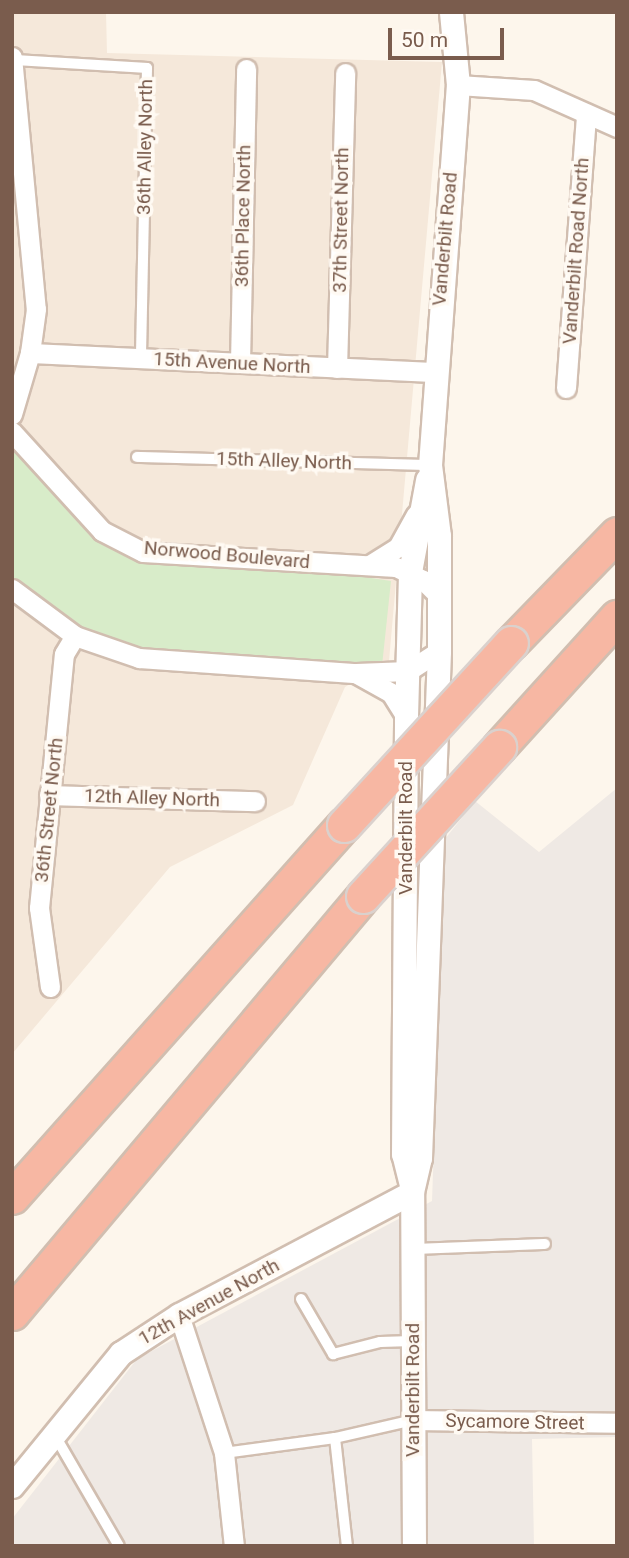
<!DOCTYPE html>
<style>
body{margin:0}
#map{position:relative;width:629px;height:1558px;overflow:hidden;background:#fdf6ec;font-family:Roboto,sans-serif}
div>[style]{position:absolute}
.residential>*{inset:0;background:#f5e8da}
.industrial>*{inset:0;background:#efe9e4}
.green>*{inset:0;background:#d8ecc9}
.roads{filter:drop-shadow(2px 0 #d1beb0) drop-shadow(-2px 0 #d1beb0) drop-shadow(0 2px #d1beb0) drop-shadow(0 -2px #d1beb0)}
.service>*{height:10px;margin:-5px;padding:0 5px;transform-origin:5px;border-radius:5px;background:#fff}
.minor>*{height:19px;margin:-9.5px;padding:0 9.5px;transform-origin:9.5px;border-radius:9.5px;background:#fff}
.tertiary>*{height:23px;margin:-11.5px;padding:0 11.5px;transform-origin:11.5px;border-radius:11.5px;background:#fff}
.motorway>*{height:33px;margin:-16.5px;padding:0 16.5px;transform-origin:16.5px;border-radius:16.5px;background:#f7b7a3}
.bridges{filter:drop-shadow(2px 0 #dad1cd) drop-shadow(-2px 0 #dad1cd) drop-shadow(0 2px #dad1cd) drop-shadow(0 -2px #dad1cd)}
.motorway-bridge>*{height:33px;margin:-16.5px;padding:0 16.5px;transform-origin:16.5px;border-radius:16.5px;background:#f7b7a3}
span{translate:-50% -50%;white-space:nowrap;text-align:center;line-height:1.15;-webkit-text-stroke:7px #fffaf3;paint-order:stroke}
.street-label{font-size:19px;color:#7a5c4d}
.frame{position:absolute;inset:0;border:14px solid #7a5c4d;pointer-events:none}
.scale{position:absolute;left:388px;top:28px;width:116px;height:32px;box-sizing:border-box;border:4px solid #7a5c4d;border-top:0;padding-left:9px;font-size:21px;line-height:24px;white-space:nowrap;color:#7a5c4d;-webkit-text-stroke:5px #fffaf3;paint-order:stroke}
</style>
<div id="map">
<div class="residential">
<div style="clip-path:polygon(12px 12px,106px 12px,107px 53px,442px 62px,389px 661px,345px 687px,293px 805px,170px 867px,12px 1054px)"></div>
</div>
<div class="industrial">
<div style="clip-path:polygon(617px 788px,617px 1437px,532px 1439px,534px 1546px,12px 1546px,12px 1519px,137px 1359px,432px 1201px,445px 839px,475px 801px,539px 852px)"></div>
</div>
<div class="green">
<div style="clip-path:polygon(12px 446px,96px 536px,391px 581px,382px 666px,142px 650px,79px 627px,12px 577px)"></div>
</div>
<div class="roads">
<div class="service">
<div style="left:16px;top:60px;width:131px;rotate:3.5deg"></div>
<div style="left:147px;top:68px;width:290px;rotate:91.2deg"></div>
<div style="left:137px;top:457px;width:293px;rotate:1.6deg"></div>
<div style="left:413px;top:1249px;width:132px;rotate:-2.2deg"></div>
<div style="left:301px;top:1299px;width:64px;rotate:59.8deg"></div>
<div style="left:333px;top:1354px;width:49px;rotate:-14.3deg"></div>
<div style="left:380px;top:1342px;width:32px;rotate:-2deg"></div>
<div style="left:54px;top:1434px;width:129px;rotate:59.9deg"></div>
<div style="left:335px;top:1438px;width:109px;rotate:83.7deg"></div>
<div style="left:224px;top:1453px;width:112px;rotate:-7.7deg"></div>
<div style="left:335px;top:1438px;width:80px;rotate:-13deg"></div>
</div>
<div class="minor">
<div style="left:12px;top:57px;width:253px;rotate:84.6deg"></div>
<div style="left:36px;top:309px;width:44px;rotate:97.8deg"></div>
<div style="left:30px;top:353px;width:64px;rotate:106.4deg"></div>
<div style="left:458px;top:85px;width:76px;rotate:3.8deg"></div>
<div style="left:534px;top:90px;width:91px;rotate:24deg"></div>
<div style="left:30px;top:353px;width:404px;rotate:2.7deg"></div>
<div style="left:240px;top:363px;width:294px;rotate:-88.8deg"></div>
<div style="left:337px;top:368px;width:295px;rotate:-88.4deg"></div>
<div style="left:566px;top:388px;width:275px;rotate:-85.8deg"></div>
<div style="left:12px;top:432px;width:134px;rotate:47.7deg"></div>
<div style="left:102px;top:531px;width:46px;rotate:27.1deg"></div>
<div style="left:143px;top:552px;width:253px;rotate:3.4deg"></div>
<div style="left:396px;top:567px;width:30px;rotate:26deg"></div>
<div style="left:423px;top:580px;width:21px;rotate:45deg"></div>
<div style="left:371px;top:564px;width:32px;rotate:-32deg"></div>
<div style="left:398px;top:547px;width:37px;rotate:-61deg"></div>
<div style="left:12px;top:589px;width:79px;rotate:36.7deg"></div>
<div style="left:75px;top:636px;width:68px;rotate:19deg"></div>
<div style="left:139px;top:658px;width:218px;rotate:4deg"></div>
<div style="left:356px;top:673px;width:52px;rotate:-2.2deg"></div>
<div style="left:408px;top:671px;width:37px;rotate:-33deg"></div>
<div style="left:357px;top:674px;width:39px;rotate:29deg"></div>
<div style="left:391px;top:693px;width:28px;rotate:58deg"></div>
<div style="left:49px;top:795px;width:206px;rotate:1.7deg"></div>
<div style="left:50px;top:987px;width:80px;rotate:-97.9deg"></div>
<div style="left:39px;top:908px;width:255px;rotate:-84.4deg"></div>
<div style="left:64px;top:654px;width:21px;rotate:-59deg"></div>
<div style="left:179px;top:1315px;width:145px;rotate:71.9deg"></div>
<div style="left:224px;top:1453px;width:94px;rotate:83.9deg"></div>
<div style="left:413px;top:1420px;width:204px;rotate:0.8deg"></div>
</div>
<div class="tertiary">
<div style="left:411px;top:1185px;width:32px;rotate:-104deg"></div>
<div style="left:403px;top:1154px;width:437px;rotate:-89.6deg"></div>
<div style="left:406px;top:717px;width:145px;rotate:-88.4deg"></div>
<div style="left:410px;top:572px;width:94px;rotate:-79.5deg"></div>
<div style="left:12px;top:1486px;width:172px;rotate:-50.7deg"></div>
<div style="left:121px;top:1353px;width:69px;rotate:-33.2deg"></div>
<div style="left:179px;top:1315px;width:263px;rotate:-27.8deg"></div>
<div style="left:414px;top:1546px;width:354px;rotate:-90.3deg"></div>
<div style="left:412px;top:1192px;width:35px;rotate:-77deg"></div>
<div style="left:420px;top:1158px;width:507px;rotate:-87.85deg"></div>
<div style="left:439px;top:651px;width:115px;rotate:-90deg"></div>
<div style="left:439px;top:536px;width:72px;rotate:-97.2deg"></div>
<div style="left:430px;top:465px;width:381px;rotate:-85.8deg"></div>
<div style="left:458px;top:85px;width:73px;rotate:-95.5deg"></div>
</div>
<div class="motorway">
<div style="left:511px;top:643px;width:152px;rotate:-45.8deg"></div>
<div style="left:499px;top:747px;width:176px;rotate:-47.8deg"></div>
<div style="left:12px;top:1197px;width:499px;rotate:-48.3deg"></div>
<div style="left:12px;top:1313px;width:545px;rotate:-49.91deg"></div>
</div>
</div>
<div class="bridges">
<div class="motorway-bridge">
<div style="left:344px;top:825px;width:247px;rotate:-47.5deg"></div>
<div style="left:363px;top:896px;width:202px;rotate:-47.6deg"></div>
</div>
</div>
<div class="street-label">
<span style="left:145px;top:147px;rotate:-89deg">36th Alley North</span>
<span style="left:243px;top:216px;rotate:-89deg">36th Place North</span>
<span style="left:341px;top:220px;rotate:-89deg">37th Street North</span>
<span style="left:445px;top:239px;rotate:-85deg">Vanderbilt Road</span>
<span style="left:576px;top:251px;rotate:-86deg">Vanderbilt Road North</span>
<span style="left:232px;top:363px;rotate:3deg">15th Avenue North</span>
<span style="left:284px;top:461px;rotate:2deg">15th Alley North</span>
<span style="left:227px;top:555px;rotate:5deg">Norwood Boulevard</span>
<span style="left:152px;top:798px;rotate:2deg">12th Alley North</span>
<span style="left:49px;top:810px;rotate:-84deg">36th Street North</span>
<span style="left:406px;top:828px;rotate:-90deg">Vanderbilt Road</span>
<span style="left:209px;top:1302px;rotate:-29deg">12th Avenue North</span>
<span style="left:413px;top:1390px;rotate:-90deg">Vanderbilt Road</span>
<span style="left:515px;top:1422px;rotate:1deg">Sycamore Street</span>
</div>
<div class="frame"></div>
<div class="scale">50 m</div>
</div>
